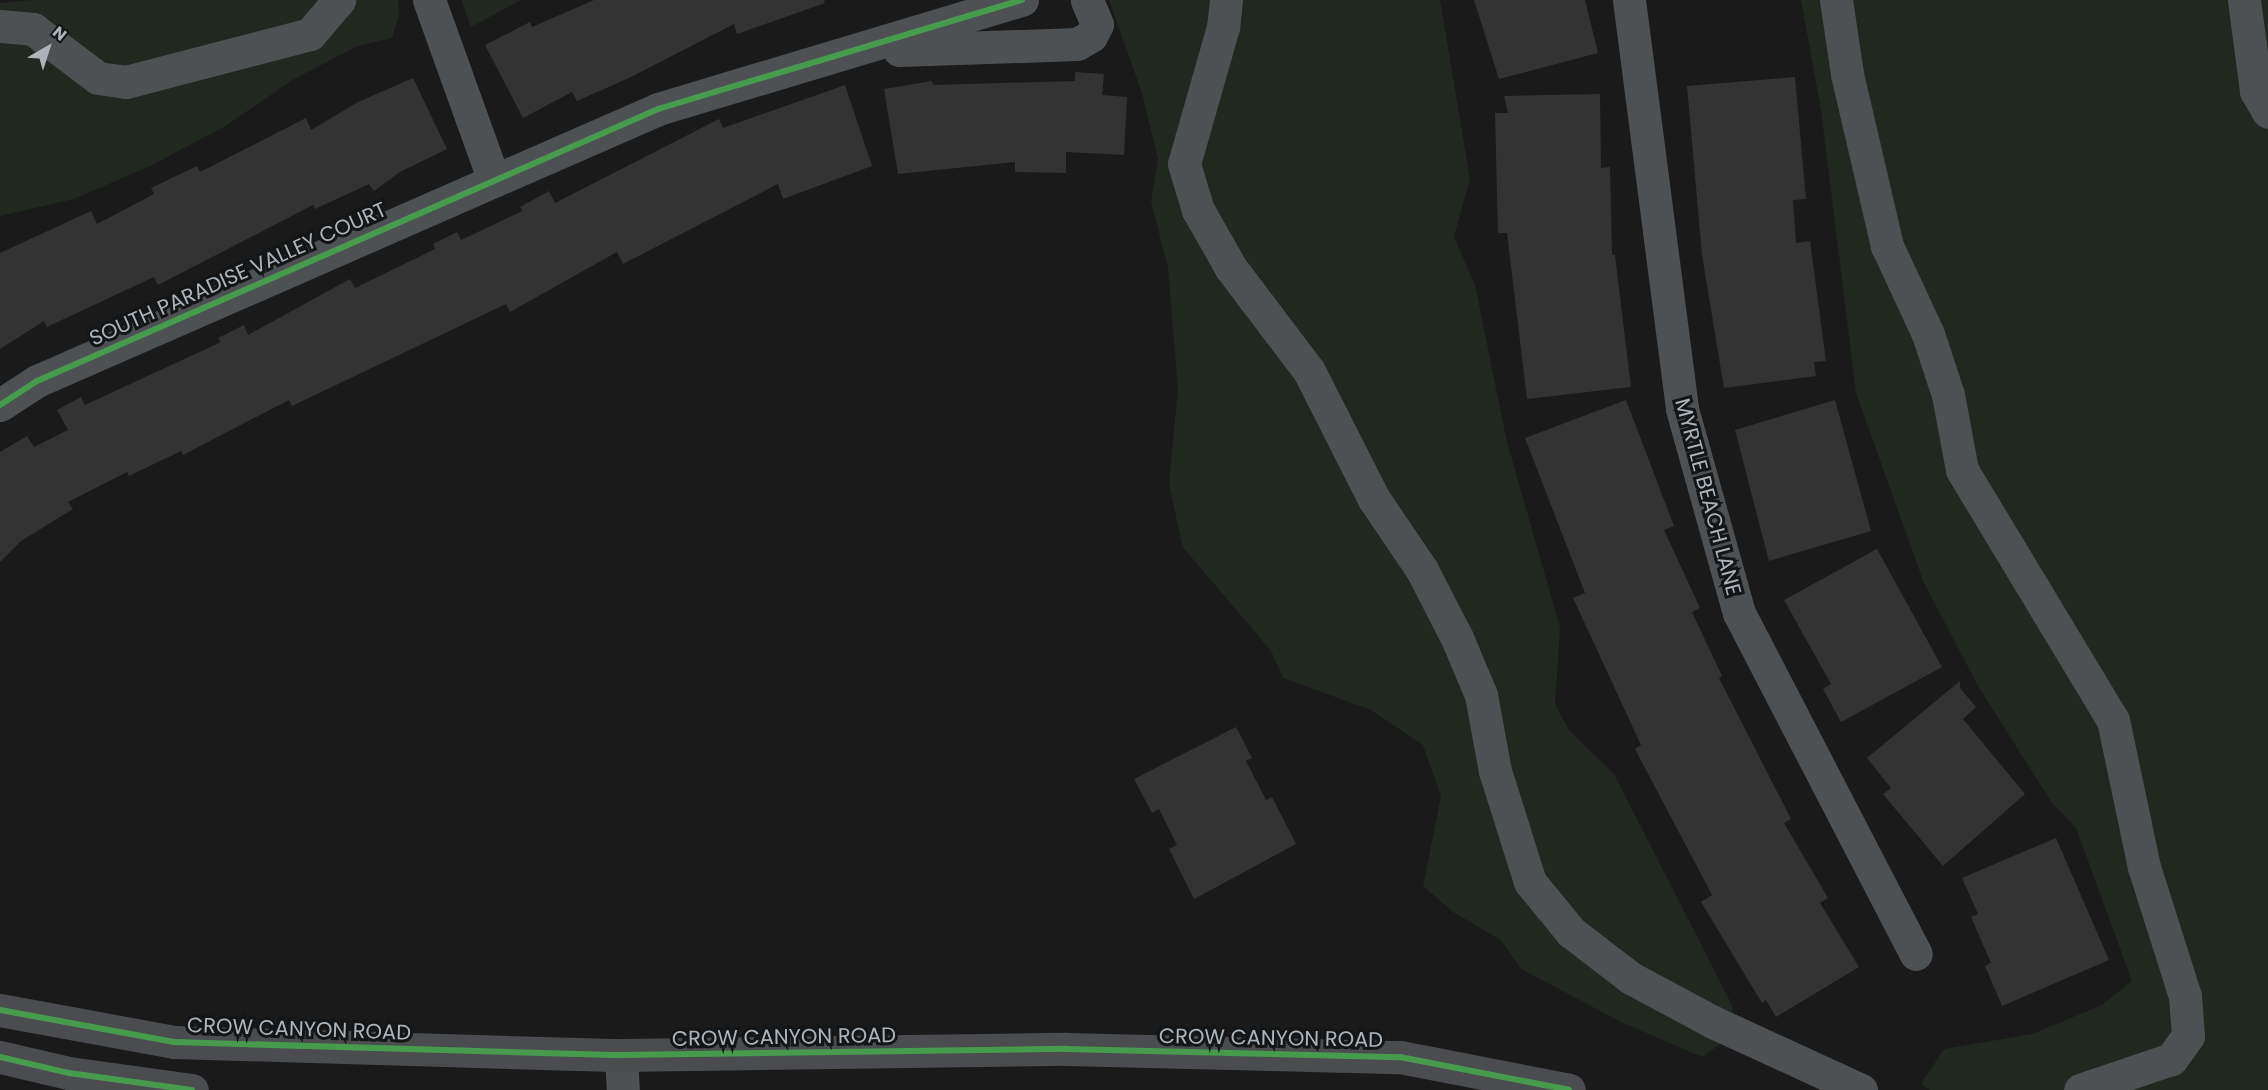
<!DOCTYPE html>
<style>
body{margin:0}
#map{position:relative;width:2268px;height:1090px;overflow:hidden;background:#1a1a1a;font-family:Poppins,sans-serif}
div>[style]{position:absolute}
.green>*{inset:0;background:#202820}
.building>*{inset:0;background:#333334}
.minor>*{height:33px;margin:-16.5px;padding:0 16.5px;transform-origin:16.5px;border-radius:16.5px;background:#4e5153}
.major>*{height:33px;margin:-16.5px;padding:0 16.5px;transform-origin:16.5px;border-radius:16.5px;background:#4b4c4f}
.cycleway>*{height:6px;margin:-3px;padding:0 3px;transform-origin:3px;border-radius:3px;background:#469c4c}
span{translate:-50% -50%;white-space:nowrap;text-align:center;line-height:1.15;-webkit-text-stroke:6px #141516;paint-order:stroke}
.street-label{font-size:21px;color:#abb4bb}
.north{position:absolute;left:18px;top:18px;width:60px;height:60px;-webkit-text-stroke:4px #141516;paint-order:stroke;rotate:39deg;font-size:16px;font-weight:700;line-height:24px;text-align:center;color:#abb4bb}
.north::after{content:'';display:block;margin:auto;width:21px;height:27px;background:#abb4bb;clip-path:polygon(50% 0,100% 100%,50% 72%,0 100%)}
</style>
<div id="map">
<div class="green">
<div style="clip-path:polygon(33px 0,398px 0,399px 15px,392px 38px,358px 46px,294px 79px,224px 127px,148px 167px,74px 199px,0 216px,0 3px)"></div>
<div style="clip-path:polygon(461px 0,521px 0,471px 27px)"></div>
<div style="clip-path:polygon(1109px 0,1440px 0,1470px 179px,1454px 237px,1475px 285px,1507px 442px,1560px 627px,1555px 704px,1569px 730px,1614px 774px,1732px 1005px,1735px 1034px,1702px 1057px,1621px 1022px,1521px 969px,1501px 940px,1453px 912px,1423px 886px,1441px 796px,1423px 745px,1371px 710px,1283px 678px,1271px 651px,1182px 546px,1169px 482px,1178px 390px,1168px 268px,1151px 201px,1158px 159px,1142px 93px)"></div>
<div style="clip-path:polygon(1801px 0,2268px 0,2268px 1090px,1930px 1090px,1921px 1084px,1944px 1049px,2032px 1034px,2102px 1005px,2132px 981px,2076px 828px,2052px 803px,1978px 686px,1924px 583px,1856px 393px,1821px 110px)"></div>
</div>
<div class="building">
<div style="clip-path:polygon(594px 0,824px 0,825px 3px,737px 34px,734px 24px,631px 77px,577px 101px,572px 92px,523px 118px,485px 45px,530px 22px,532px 27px)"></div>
<div style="clip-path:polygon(1474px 0,1585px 0,1598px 53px,1499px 79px)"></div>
<div style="clip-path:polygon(1075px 72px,1104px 74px,1102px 95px,1127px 97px,1124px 155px,1066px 152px,1066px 173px,1015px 172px,1015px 162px,898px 174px,884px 89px,932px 81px,933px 85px,1075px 81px)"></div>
<div style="clip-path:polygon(1795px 77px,1806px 199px,1793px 200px,1796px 243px,1810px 241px,1826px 361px,1814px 362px,1816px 376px,1724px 388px,1702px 255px,1687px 86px)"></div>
<div style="clip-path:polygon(413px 78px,447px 149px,400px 172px,374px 191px,369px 184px,315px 209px,313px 205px,158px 285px,154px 277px,47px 327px,44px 321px,0 349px,0 253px,91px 211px,97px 224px,154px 194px,151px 188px,197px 166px,200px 172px,306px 118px,311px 130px,358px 102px)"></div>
<div style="clip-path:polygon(845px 85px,872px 166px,783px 199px,778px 184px,623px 264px,617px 252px,510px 312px,506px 304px,292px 406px,289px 400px,183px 455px,181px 451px,129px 476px,127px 472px,68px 502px,73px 509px,21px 541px,0 562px,0 452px,27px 436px,34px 447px,68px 430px,57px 410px,81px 397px,85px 405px,221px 342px,218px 338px,244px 325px,248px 335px,350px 279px,355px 288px,435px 249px,433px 244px,457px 232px,461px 240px,522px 211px,520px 207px,549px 191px,555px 203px,719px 119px,723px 128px)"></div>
<div style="clip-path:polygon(1600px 94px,1601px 168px,1610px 167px,1612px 255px,1615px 255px,1631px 387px,1527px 399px,1507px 233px,1498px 233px,1495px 113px,1508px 113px,1504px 96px)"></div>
<div style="clip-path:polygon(1626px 400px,1674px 526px,1664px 530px,1700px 608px,1692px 612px,1722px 676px,1719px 678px,1791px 819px,1784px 823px,1828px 898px,1820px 903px,1859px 967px,1776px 1017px,1766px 1000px,1762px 1003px,1701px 902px,1712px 895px,1635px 749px,1641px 745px,1573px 598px,1585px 593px,1525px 438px)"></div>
<div style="clip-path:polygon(1835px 400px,1871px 531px,1769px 561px,1735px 430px)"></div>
<div style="clip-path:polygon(1877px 549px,1942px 667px,1841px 722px,1823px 689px,1831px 684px,1784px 600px)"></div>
<div style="clip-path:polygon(1960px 681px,1960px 688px,1976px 707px,1963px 719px,2025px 794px,1943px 866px,1883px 794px,1891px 788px,1867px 758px)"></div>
<div style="clip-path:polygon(1236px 727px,1252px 758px,1246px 761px,1266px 800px,1272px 797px,1296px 844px,1194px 899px,1169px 849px,1177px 845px,1159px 809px,1152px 813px,1134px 779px)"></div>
<div style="clip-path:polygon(2056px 838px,2109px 960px,2002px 1006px,1985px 966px,1991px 963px,1971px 917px,1978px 914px,1962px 878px)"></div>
</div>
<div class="minor">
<div style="left:429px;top:0;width:189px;rotate:70.2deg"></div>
<div style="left:1226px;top:0;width:27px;rotate:96deg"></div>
<div style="left:1223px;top:27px;width:142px;rotate:105.9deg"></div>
<div style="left:1184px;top:164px;width:48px;rotate:73.1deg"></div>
<div style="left:1198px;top:210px;width:67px;rotate:60.4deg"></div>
<div style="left:1231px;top:268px;width:129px;rotate:52.9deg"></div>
<div style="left:1309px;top:371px;width:144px;rotate:63.1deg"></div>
<div style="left:1374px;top:499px;width:86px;rotate:55.9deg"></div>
<div style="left:1422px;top:570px;width:76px;rotate:62.8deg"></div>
<div style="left:1457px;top:638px;width:62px;rotate:67.2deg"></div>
<div style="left:1481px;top:695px;width:77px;rotate:79.6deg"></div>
<div style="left:1495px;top:771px;width:116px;rotate:72.5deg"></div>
<div style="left:1530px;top:882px;width:65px;rotate:50.6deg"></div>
<div style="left:1571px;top:932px;width:76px;rotate:37.5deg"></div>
<div style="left:1631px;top:978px;width:93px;rotate:28.2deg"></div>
<div style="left:1713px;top:1022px;width:163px;rotate:24.7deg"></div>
<div style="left:1629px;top:0;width:412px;rotate:82.6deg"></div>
<div style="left:1682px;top:409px;width:212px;rotate:74.4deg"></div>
<div style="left:1739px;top:613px;width:384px;rotate:62.6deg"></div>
<div style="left:1836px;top:0;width:75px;rotate:81.5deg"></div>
<div style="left:1847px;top:74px;width:177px;rotate:76.9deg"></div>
<div style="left:1887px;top:246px;width:97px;rotate:65deg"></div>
<div style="left:1928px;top:334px;width:64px;rotate:71.8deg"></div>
<div style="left:1948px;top:395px;width:76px;rotate:79.4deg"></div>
<div style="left:1962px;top:470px;width:292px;rotate:58.9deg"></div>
<div style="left:2113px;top:720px;width:150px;rotate:78.1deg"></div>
<div style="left:2144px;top:867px;width:135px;rotate:72.4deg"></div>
<div style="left:2185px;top:996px;width:40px;rotate:85.7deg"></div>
<div style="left:2188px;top:1036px;width:29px;rotate:126deg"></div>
<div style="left:2171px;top:1059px;width:96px;rotate:161.2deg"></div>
<div style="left:2244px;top:0;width:92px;rotate:82.5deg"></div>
<div style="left:2256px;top:91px;width:24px;rotate:60deg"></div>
<div style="left:0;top:26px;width:33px;rotate:5deg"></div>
<div style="left:33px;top:29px;width:81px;rotate:37deg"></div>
<div style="left:98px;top:78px;width:28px;rotate:8deg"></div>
<div style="left:126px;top:82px;width:190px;rotate:-14.6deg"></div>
<div style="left:310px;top:34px;width:45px;rotate:-49.5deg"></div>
<div style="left:899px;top:50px;width:178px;rotate:-1.9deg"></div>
<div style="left:1077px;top:44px;width:16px;rotate:-30deg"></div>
<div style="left:1091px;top:36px;width:13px;rotate:-63deg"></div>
<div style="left:1097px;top:24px;width:26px;rotate:-113deg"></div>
<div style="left:0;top:405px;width:44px;rotate:-33deg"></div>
<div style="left:37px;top:381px;width:678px;rotate:-23.65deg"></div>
<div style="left:658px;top:109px;width:380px;rotate:-16.7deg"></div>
<div style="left:621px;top:1055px;width:35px;rotate:87deg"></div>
</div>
<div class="major">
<div style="left:0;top:1010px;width:177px;rotate:10.4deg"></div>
<div style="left:174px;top:1042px;width:447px;rotate:1.7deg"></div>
<div style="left:621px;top:1055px;width:445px;rotate:-0.8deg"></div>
<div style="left:1066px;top:1049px;width:334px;rotate:1.4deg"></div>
<div style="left:1400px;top:1057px;width:172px;rotate:11deg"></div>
<div style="left:0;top:1057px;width:71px;rotate:13.1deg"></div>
<div style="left:69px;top:1073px;width:124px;rotate:7.9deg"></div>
</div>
<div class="cycleway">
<div style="left:0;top:405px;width:44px;rotate:-33deg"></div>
<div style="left:37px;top:381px;width:678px;rotate:-23.65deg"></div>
<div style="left:658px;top:109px;width:380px;rotate:-16.7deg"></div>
<div style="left:0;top:1010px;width:177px;rotate:10.4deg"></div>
<div style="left:174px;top:1042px;width:447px;rotate:1.7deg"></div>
<div style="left:621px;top:1055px;width:445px;rotate:-0.8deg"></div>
<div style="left:1066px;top:1049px;width:334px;rotate:1.4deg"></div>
<div style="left:1400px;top:1057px;width:172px;rotate:11deg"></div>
<div style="left:0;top:1057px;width:71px;rotate:13.1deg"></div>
<div style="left:69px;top:1073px;width:124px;rotate:7.9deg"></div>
</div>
<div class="street-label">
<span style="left:238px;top:274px;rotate:-24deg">SOUTH PARADISE VALLEY COURT</span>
<span style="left:1708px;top:497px;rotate:75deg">MYRTLE BEACH LANE</span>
<span style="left:299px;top:1029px;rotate:2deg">CROW CANYON ROAD</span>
<span style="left:784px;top:1037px;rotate:-1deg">CROW CANYON ROAD</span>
<span style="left:1271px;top:1038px;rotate:1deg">CROW CANYON ROAD</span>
</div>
<div class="north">N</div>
</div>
